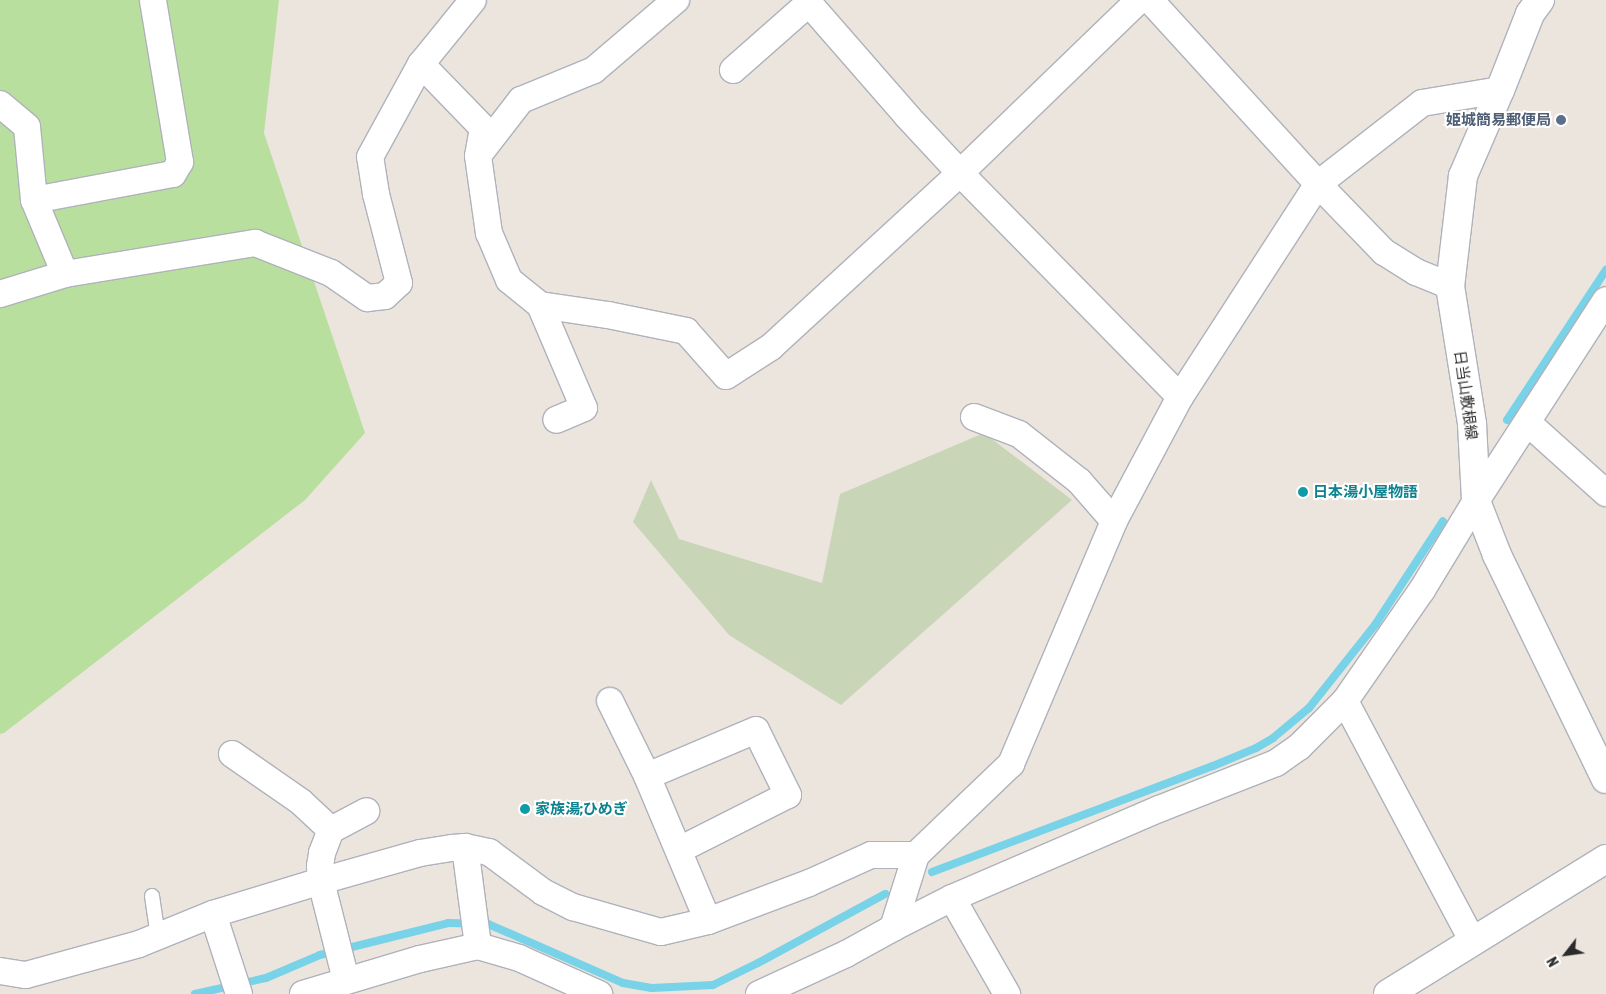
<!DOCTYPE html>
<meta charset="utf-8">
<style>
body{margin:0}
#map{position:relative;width:1606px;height:994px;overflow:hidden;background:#ece5de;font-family:"Asap Condensed","Noto Sans JP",sans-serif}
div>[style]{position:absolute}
.green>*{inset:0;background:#b9df9e}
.cemetery>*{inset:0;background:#c8d5b7}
.stream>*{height:8px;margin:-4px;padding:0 4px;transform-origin:4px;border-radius:4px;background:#78d2e8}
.roads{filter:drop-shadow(1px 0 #afb2bb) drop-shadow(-1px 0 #afb2bb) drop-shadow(0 1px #afb2bb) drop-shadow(0 -1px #afb2bb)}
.service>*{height:14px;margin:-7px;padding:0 7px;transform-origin:7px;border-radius:7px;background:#fff}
.minor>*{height:26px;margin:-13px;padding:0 13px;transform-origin:13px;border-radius:13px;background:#fff}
.tertiary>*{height:28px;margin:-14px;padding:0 14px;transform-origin:14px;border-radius:14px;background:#fff}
.secondary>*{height:28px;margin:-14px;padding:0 14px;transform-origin:14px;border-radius:14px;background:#fff}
.dots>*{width:14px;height:14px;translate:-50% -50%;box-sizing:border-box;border:2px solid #fff;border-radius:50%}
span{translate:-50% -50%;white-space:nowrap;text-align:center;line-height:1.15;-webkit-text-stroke:4px #fff;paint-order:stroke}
.service-label{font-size:15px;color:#4e5e75;font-weight:700}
.right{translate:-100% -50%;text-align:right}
.street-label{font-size:15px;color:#2b2b2b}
.culture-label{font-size:15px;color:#0d838f;font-weight:700}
.left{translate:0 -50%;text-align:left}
.north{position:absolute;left:1541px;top:929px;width:50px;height:50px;-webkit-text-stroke:4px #fff;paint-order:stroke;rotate:240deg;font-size:14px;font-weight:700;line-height:20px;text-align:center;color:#2b2b2b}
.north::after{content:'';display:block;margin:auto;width:18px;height:22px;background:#2b2b2b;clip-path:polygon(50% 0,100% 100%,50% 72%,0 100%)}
</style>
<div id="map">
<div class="green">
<div style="clip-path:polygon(0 0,279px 0,264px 133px,365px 433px,305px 500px,4px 733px,0 734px)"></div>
</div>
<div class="cemetery">
<div style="clip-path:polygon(984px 433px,1072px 500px,841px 705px,729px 635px,633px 522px,651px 480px,679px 539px,822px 583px,840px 494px)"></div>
</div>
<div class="stream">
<div style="left:1507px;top:420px;width:180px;rotate:-56.6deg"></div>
<div style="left:932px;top:872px;width:300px;rotate:-20.7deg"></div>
<div style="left:1213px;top:766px;width:47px;rotate:-22.7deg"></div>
<div style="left:1256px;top:748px;width:20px;rotate:-30deg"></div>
<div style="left:1273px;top:738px;width:47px;rotate:-39.8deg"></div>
<div style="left:1309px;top:708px;width:106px;rotate:-51.5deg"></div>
<div style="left:1375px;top:625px;width:124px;rotate:-56.8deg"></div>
<div style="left:195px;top:994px;width:73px;rotate:-12.7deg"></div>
<div style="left:266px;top:978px;width:59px;rotate:-23.1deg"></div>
<div style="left:320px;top:955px;width:132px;rotate:-14deg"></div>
<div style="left:448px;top:923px;width:40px;rotate:1.4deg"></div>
<div style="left:488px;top:924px;width:147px;rotate:23.6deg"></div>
<div style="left:623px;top:983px;width:29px;rotate:10deg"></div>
<div style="left:652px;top:988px;width:61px;rotate:-2.8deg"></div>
<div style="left:713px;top:985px;width:50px;rotate:-26.1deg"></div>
<div style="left:758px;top:963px;width:145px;rotate:-28.5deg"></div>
</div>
<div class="roads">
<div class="service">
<div style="left:152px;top:896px;width:41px;rotate:81.7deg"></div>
</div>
<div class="minor">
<div style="left:806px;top:0;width:155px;rotate:48.9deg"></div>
<div style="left:908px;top:117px;width:76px;rotate:47.1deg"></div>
<div style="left:960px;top:173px;width:314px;rotate:45.5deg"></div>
<div style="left:1150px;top:0;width:249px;rotate:47.6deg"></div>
<div style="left:1318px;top:184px;width:95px;rotate:45.9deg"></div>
<div style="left:1384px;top:252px;width:38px;rotate:32deg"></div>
<div style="left:1416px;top:272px;width:37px;rotate:22deg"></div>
<div style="left:421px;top:64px;width:89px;rotate:45.9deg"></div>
<div style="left:483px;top:128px;width:28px;rotate:100deg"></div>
<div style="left:478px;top:156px;width:78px;rotate:81.9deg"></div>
<div style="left:489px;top:233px;width:51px;rotate:66.9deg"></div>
<div style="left:509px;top:280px;width:40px;rotate:39deg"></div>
<div style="left:540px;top:305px;width:69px;rotate:8.4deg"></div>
<div style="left:608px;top:315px;width:80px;rotate:11.6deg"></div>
<div style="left:686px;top:331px;width:60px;rotate:48.4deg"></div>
<div style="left:726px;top:376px;width:54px;rotate:-32.8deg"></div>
<div style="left:771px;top:347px;width:257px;rotate:-42.6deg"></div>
<div style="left:960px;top:173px;width:249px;rotate:-44deg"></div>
<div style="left:733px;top:70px;width:101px;rotate:-41.4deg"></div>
<div style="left:0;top:104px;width:35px;rotate:40deg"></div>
<div style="left:27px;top:127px;width:73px;rotate:84.5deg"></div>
<div style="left:34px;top:200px;width:80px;rotate:67.3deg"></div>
<div style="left:480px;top:153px;width:67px;rotate:-52.3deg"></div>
<div style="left:521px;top:100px;width:79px;rotate:-22.3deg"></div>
<div style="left:594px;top:70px;width:108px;rotate:-40.5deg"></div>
<div style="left:34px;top:200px;width:141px;rotate:-10.6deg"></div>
<div style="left:173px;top:174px;width:14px;rotate:-60deg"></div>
<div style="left:180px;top:162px;width:164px;rotate:-99.5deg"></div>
<div style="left:0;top:294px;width:68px;rotate:-17.1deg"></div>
<div style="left:65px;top:274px;width:193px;rotate:-9.3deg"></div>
<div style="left:255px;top:243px;width:82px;rotate:21.5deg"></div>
<div style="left:331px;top:273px;width:44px;rotate:34.8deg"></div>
<div style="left:367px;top:298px;width:18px;rotate:-6deg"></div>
<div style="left:385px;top:296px;width:19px;rotate:-43deg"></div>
<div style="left:399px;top:283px;width:92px;rotate:-104.5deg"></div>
<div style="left:376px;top:194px;width:37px;rotate:-99deg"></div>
<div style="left:370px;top:157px;width:106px;rotate:-61.3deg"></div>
<div style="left:421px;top:64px;width:82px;rotate:-50.9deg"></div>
<div style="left:540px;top:305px;width:112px;rotate:66.9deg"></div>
<div style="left:584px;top:408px;width:30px;rotate:157deg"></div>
<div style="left:974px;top:417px;width:48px;rotate:20.7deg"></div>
<div style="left:1019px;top:434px;width:76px;rotate:38.1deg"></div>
<div style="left:1079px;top:481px;width:53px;rotate:48.8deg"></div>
<div style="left:1528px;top:423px;width:105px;rotate:41.9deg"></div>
<div style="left:610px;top:701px;width:84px;rotate:63.7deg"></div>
<div style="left:1345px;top:701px;width:271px;rotate:62deg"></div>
<div style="left:232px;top:754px;width:84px;rotate:34.8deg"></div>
<div style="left:301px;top:802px;width:41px;rotate:43deg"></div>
<div style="left:465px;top:847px;width:100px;rotate:82.5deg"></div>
<div style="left:679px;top:850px;width:122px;rotate:-26.8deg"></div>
<div style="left:788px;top:795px;width:72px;rotate:-116.2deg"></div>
<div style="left:756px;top:730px;width:118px;rotate:157.1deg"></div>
<div style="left:647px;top:776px;width:157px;rotate:67.2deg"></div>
<div style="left:952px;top:898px;width:111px;rotate:60.2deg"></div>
<div style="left:213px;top:914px;width:84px;rotate:72deg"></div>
<div style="left:893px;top:928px;width:77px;rotate:-72.5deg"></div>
<div style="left:916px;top:855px;width:132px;rotate:-43.8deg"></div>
<div style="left:1011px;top:764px;width:264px;rotate:-67deg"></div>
<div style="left:1114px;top:521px;width:140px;rotate:-62deg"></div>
<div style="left:1180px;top:397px;width:254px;rotate:-57.1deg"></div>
<div style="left:1318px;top:184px;width:132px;rotate:-37.9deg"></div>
<div style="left:1422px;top:103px;width:79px;rotate:-9.5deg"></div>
<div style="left:0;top:971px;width:26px;rotate:9deg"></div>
<div style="left:26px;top:975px;width:117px;rotate:-15.3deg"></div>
<div style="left:139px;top:944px;width:80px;rotate:-22.1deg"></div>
<div style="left:213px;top:914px;width:113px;rotate:-17deg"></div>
<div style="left:321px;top:881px;width:103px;rotate:-15.8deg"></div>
<div style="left:420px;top:853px;width:32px;rotate:-9deg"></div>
<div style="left:452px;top:848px;width:13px;rotate:-4deg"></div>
<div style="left:465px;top:847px;width:25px;rotate:12deg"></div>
<div style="left:489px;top:852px;width:67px;rotate:36.5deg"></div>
<div style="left:543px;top:892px;width:34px;rotate:27deg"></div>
<div style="left:573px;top:907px;width:91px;rotate:15.9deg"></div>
<div style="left:661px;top:932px;width:48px;rotate:-13.2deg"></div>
<div style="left:708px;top:921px;width:108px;rotate:-20.6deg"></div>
<div style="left:809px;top:883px;width:68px;rotate:-24.3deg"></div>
<div style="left:871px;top:855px;width:45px"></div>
<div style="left:346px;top:980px;width:102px;rotate:-104.2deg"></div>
<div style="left:321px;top:881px;width:15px;rotate:-94deg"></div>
<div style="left:320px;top:866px;width:13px;rotate:-81deg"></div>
<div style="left:322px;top:853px;width:25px;rotate:-69deg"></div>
<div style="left:331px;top:830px;width:40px;rotate:-28deg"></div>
<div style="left:303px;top:994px;width:122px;rotate:-16.7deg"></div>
<div style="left:420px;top:959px;width:59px;rotate:-12.6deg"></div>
<div style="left:478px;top:946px;width:43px;rotate:16.3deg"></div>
<div style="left:519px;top:958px;width:88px;rotate:24.2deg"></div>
<div style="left:759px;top:994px;width:96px;rotate:-24.7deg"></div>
<div style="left:846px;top:954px;width:54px;rotate:-29deg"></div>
<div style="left:893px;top:928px;width:66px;rotate:-27deg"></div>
<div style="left:952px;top:898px;width:225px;rotate:-23.3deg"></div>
<div style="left:1159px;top:809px;width:126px;rotate:-21.5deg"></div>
<div style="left:1276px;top:763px;width:28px;rotate:-35deg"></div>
<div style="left:1299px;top:747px;width:65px;rotate:-45deg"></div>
<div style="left:1345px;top:701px;width:135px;rotate:-55.3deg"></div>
<div style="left:1422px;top:590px;width:104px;rotate:-58.8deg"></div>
<div style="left:1476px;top:501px;width:239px;rotate:-57.1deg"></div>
</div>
<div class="tertiary">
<div style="left:1388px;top:994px;width:256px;rotate:-31.8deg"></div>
</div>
<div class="secondary">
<div style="left:1540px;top:0;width:17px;rotate:126deg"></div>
<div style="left:1530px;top:14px;width:82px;rotate:111.5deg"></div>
<div style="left:1500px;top:90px;width:94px;rotate:113.3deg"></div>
<div style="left:1463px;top:176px;width:111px;rotate:96.7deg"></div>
<div style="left:1450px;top:286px;width:140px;rotate:80.9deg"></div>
<div style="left:1472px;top:424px;width:77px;rotate:87deg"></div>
<div style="left:1476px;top:501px;width:58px;rotate:68.7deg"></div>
<div style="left:1497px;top:555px;width:249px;rotate:64.1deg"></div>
</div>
</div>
<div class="dots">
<div style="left:1561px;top:120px;background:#5c6f8a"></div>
<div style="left:1303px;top:492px;background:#0f9aa8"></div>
<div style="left:525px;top:809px;background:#0f9aa8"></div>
</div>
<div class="service-label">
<span class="right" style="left:1551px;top:120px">姫城簡易郵便局</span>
</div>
<div class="street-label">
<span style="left:1466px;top:395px;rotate:82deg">日当山敷根線</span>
</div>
<div class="culture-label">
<span class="left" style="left:1313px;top:492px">日本湯小屋物語</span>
<span class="left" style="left:535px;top:809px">家族湯;ひめぎ</span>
</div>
<div class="north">N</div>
</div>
